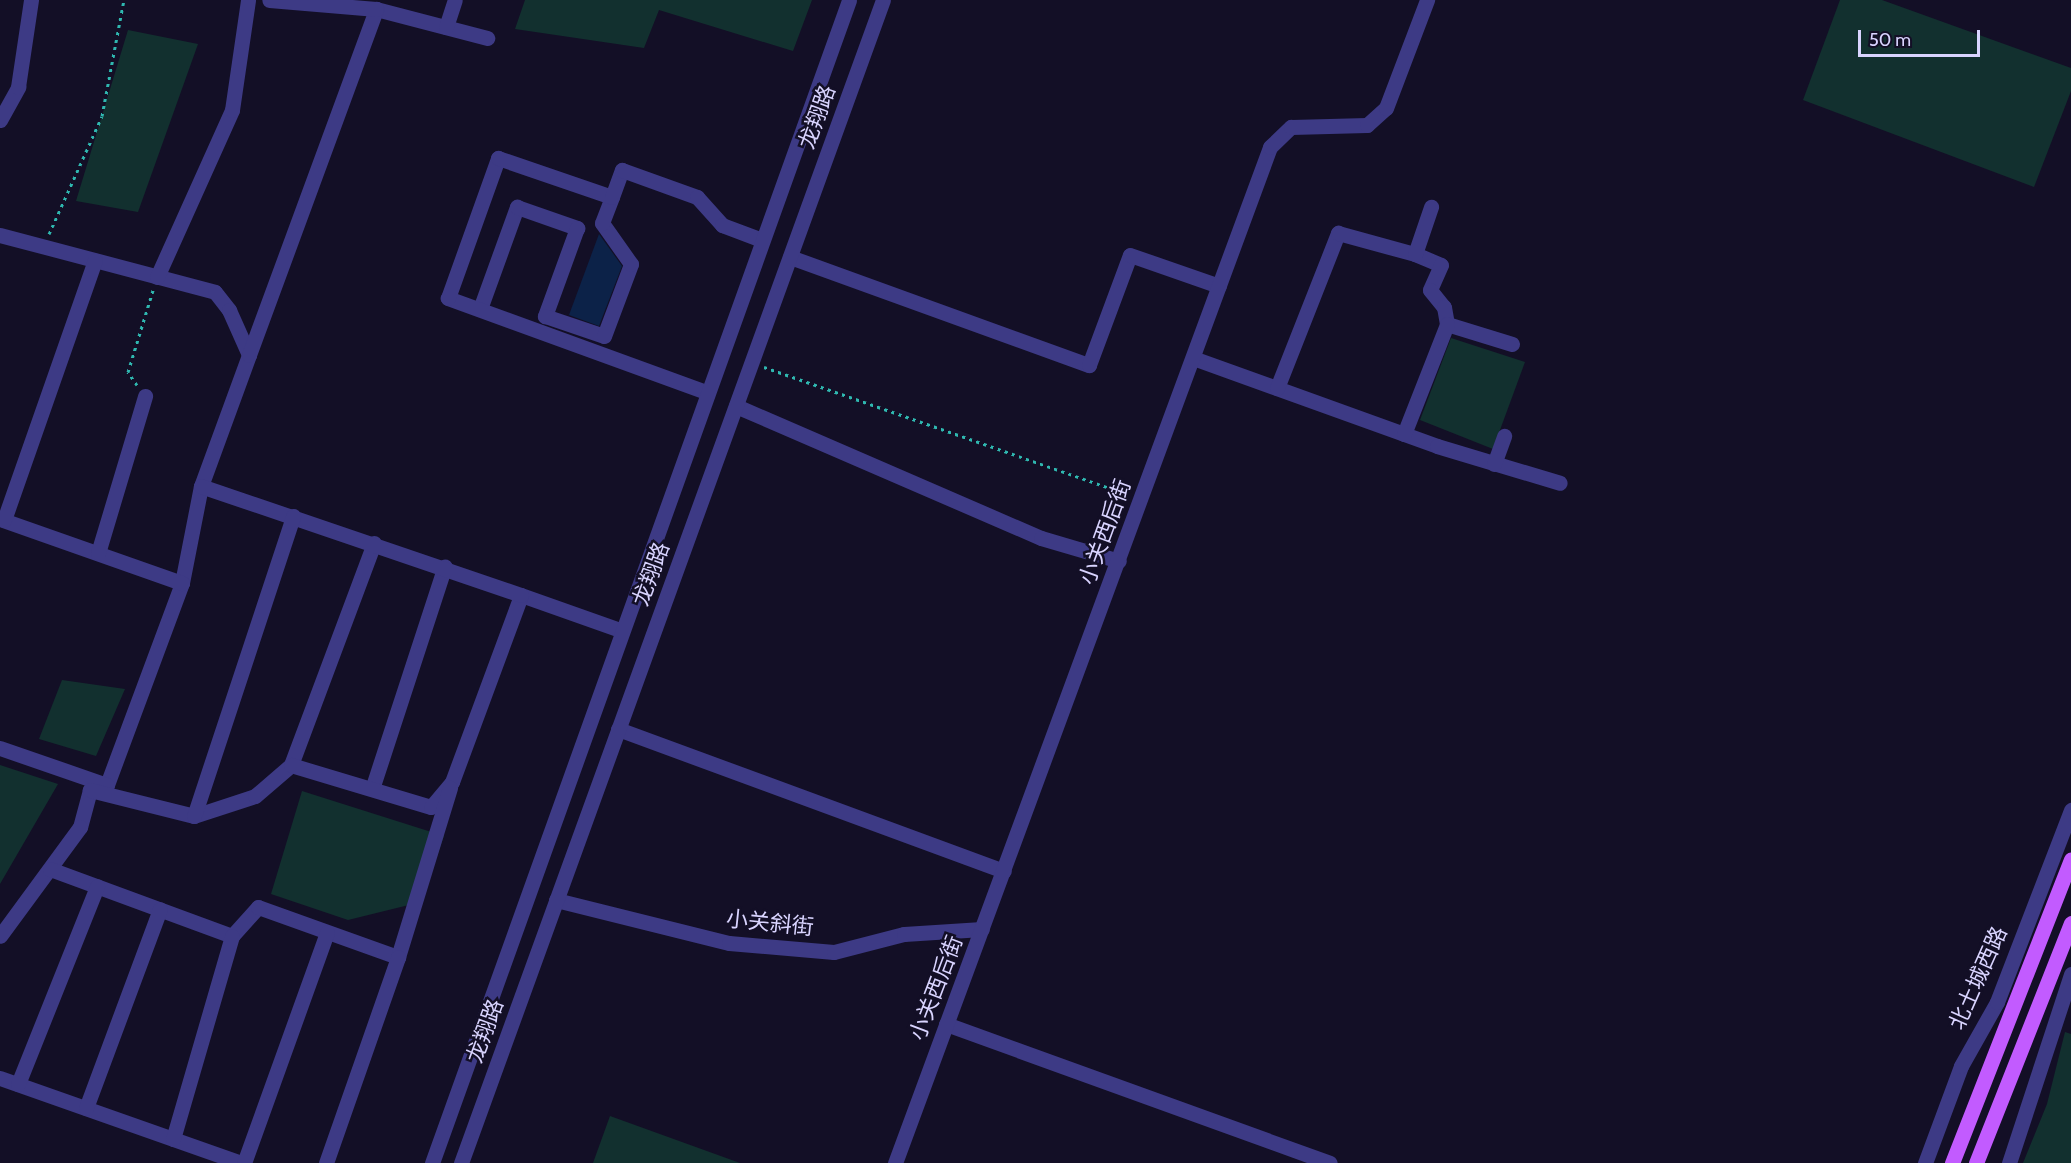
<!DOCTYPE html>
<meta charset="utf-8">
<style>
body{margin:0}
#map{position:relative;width:2071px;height:1163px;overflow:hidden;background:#130f26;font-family:Cabin,"Noto Sans SC",sans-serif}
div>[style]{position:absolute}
.green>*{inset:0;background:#12302f}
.water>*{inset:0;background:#0c2248}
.path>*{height:3px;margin-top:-1.5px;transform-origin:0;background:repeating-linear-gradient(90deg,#2fb8b0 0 3px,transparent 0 7.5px)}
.minor>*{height:15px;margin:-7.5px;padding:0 7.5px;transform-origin:7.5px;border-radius:7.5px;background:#3d3a85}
.major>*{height:15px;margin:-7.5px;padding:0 7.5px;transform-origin:7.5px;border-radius:7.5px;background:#c25bff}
span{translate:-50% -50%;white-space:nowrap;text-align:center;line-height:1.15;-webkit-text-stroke:5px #130f26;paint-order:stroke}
.street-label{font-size:22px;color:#d9d4ff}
.scale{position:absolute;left:1858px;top:30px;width:122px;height:27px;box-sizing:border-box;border:3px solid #d9d4ff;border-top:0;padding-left:8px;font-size:18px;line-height:21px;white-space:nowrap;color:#d9d4ff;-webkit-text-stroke:4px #130f26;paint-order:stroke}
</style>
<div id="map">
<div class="green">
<div style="clip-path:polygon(525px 0,812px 0,793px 51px,659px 10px,644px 48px,515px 29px)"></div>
<div style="clip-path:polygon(1840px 0,1882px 0,2071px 68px,2071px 91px,2034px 187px,1803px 100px)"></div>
<div style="clip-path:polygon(128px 30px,198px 44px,138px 212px,76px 201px)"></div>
<div style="clip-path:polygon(1451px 338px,1525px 362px,1493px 449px,1420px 420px)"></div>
<div style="clip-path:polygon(62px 680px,125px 689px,96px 756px,39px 739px)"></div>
<div style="clip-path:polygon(0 765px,58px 784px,0 884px)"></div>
<div style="clip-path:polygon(302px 791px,444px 836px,421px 902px,348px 920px,271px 894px)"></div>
<div style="clip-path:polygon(2065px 1032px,2071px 1034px,2071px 1163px,2023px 1163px,2047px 1104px)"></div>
<div style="clip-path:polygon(610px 1116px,740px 1163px,593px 1163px)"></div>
</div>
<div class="water">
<div style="clip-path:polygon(599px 234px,622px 266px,599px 326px,569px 315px)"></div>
</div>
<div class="path">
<div style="left:49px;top:234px;width:129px;rotate:-65.8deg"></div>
<div style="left:102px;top:116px;width:118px;rotate:-79.3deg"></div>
<div style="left:764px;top:367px;width:384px;rotate:19.3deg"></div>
<div style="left:137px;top:385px;width:16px;rotate:-125deg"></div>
<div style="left:128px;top:372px;width:86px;rotate:-73deg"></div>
</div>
<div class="minor">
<div style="left:376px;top:9px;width:115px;rotate:14.6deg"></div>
<div style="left:446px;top:27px;width:28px;rotate:-72deg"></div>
<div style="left:0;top:120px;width:38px;rotate:-61deg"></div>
<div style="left:18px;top:87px;width:88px;rotate:-81.5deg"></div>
<div style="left:0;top:235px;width:222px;rotate:14.8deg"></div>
<div style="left:215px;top:292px;width:23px;rotate:52deg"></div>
<div style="left:229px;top:310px;width:49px;rotate:66deg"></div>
<div style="left:249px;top:355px;width:140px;rotate:110.1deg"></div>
<div style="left:201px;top:486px;width:99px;rotate:101.1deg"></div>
<div style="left:182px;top:583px;width:215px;rotate:110.4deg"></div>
<div style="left:107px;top:785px;width:18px;rotate:164deg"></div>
<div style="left:90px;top:790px;width:38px;rotate:105deg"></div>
<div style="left:80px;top:827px;width:135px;rotate:126.3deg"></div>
<div style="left:1415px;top:254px;width:28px;rotate:23deg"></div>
<div style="left:1441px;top:265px;width:27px;rotate:114deg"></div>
<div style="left:1430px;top:290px;width:22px;rotate:51deg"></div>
<div style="left:1444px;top:307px;width:17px;rotate:80deg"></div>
<div style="left:1447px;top:324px;width:68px;rotate:17.1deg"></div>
<div style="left:790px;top:257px;width:318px;rotate:19.9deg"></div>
<div style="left:1089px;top:365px;width:117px;rotate:-69.6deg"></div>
<div style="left:1130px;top:255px;width:94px;rotate:19.2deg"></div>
<div style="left:157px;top:277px;width:183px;rotate:-65.8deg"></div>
<div style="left:232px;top:110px;width:111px;rotate:-81.7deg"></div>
<div style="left:480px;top:309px;width:109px;rotate:-70.1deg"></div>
<div style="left:517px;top:207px;width:64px;rotate:19.3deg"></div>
<div style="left:577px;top:228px;width:94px;rotate:110deg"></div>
<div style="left:545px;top:316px;width:62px;rotate:18.7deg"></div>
<div style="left:604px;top:336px;width:77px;rotate:-69.4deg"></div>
<div style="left:631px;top:264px;width:50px;rotate:-125.3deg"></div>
<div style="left:602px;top:223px;width:28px;rotate:-69deg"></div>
<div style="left:249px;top:355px;width:369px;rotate:-69.8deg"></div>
<div style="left:376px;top:9px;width:107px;rotate:-175.2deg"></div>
<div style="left:1193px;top:358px;width:259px;rotate:19.8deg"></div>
<div style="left:1437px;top:446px;width:128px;rotate:16.7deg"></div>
<div style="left:1277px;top:388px;width:167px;rotate:-68.5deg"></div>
<div style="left:1338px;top:233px;width:80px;rotate:15.3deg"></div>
<div style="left:1415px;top:254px;width:50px;rotate:-71.2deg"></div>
<div style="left:706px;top:392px;width:275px;rotate:-160deg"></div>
<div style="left:448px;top:298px;width:149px;rotate:-70.3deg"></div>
<div style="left:498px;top:158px;width:120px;rotate:18.9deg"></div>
<div style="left:612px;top:197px;width:29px;rotate:-70deg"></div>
<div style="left:622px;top:170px;width:80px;rotate:19.8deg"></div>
<div style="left:697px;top:197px;width:38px;rotate:48deg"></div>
<div style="left:722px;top:225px;width:43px;rotate:20.6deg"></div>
<div style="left:736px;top:406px;width:332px;rotate:23.4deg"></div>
<div style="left:1041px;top:538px;width:81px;rotate:16.4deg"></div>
<div style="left:1404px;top:434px;width:118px;rotate:-68.6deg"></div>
<div style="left:1494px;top:464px;width:30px;rotate:-70deg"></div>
<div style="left:0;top:519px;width:193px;rotate:19.4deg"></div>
<div style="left:4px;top:520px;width:275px;rotate:-70.7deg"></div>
<div style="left:98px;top:553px;width:164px;rotate:-73.3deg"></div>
<div style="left:521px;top:595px;width:105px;rotate:19.5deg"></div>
<div style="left:618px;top:729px;width:411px;rotate:20.2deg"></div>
<div style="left:0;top:748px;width:113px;rotate:19.1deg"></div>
<div style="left:291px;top:765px;width:237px;rotate:-69.5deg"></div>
<div style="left:373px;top:786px;width:231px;rotate:-71.9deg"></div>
<div style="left:90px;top:790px;width:107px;rotate:14deg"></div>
<div style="left:194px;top:816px;width:64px;rotate:-18.2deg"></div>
<div style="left:255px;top:796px;width:48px;rotate:-40.7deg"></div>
<div style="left:291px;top:765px;width:146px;rotate:16.7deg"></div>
<div style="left:431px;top:807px;width:33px;rotate:-50deg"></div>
<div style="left:452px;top:782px;width:199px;rotate:-69.7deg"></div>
<div style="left:521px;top:595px;width:338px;rotate:-161.2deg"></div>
<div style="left:194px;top:816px;width:316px;rotate:-71.7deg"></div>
<div style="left:50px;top:869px;width:194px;rotate:20.2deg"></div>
<div style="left:232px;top:936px;width:39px;rotate:-48deg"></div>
<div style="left:258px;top:907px;width:149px;rotate:19.7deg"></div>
<div style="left:398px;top:957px;width:177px;rotate:-72.9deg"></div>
<div style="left:556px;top:900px;width:178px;rotate:14deg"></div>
<div style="left:729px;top:943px;width:105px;rotate:4.9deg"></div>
<div style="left:834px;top:952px;width:72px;rotate:-14.4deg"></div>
<div style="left:904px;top:934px;width:78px;rotate:-3.7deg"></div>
<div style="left:946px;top:1024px;width:408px;rotate:19.9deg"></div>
<div style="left:0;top:1078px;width:256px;rotate:19.4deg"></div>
<div style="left:18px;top:1084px;width:213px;rotate:-68.2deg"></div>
<div style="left:86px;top:1108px;width:212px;rotate:-69.6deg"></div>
<div style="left:173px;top:1139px;width:211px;rotate:-73.8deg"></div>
<div style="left:244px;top:1163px;width:245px;rotate:-70.2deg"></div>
<div style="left:326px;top:1163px;width:218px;rotate:-70.7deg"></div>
<div style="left:432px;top:1163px;width:1235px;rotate:-70.27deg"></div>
<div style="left:461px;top:1163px;width:1237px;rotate:-70.06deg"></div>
<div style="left:895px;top:1163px;width:1083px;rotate:-69.74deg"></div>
<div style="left:1270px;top:147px;width:29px;rotate:-44deg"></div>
<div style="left:1291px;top:127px;width:76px;rotate:-1.5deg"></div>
<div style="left:1367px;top:125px;width:25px;rotate:-42deg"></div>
<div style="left:1386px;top:108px;width:116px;rotate:-69.2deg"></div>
<div style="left:1925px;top:1163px;width:103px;rotate:-69.6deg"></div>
<div style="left:1961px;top:1066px;width:73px;rotate:-60.6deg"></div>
<div style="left:1997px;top:1002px;width:206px;rotate:-68.9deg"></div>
<div style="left:2009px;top:1163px;width:199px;rotate:-71.8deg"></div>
</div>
<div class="major">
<div style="left:1952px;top:1163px;width:326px;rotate:-68.6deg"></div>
<div style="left:1976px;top:1163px;width:258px;rotate:-68.4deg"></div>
</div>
<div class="street-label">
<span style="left:817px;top:117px;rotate:-70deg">龙翔路</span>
<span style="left:1105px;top:532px;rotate:-70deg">小关西后街</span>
<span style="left:651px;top:574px;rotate:-70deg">龙翔路</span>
<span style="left:770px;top:923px;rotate:6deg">小关斜街</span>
<span style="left:1978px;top:978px;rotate:-66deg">北土城西路</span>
<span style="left:936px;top:988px;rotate:-69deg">小关西后街</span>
<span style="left:485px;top:1031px;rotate:-70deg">龙翔路</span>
</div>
<div class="scale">50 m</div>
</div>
